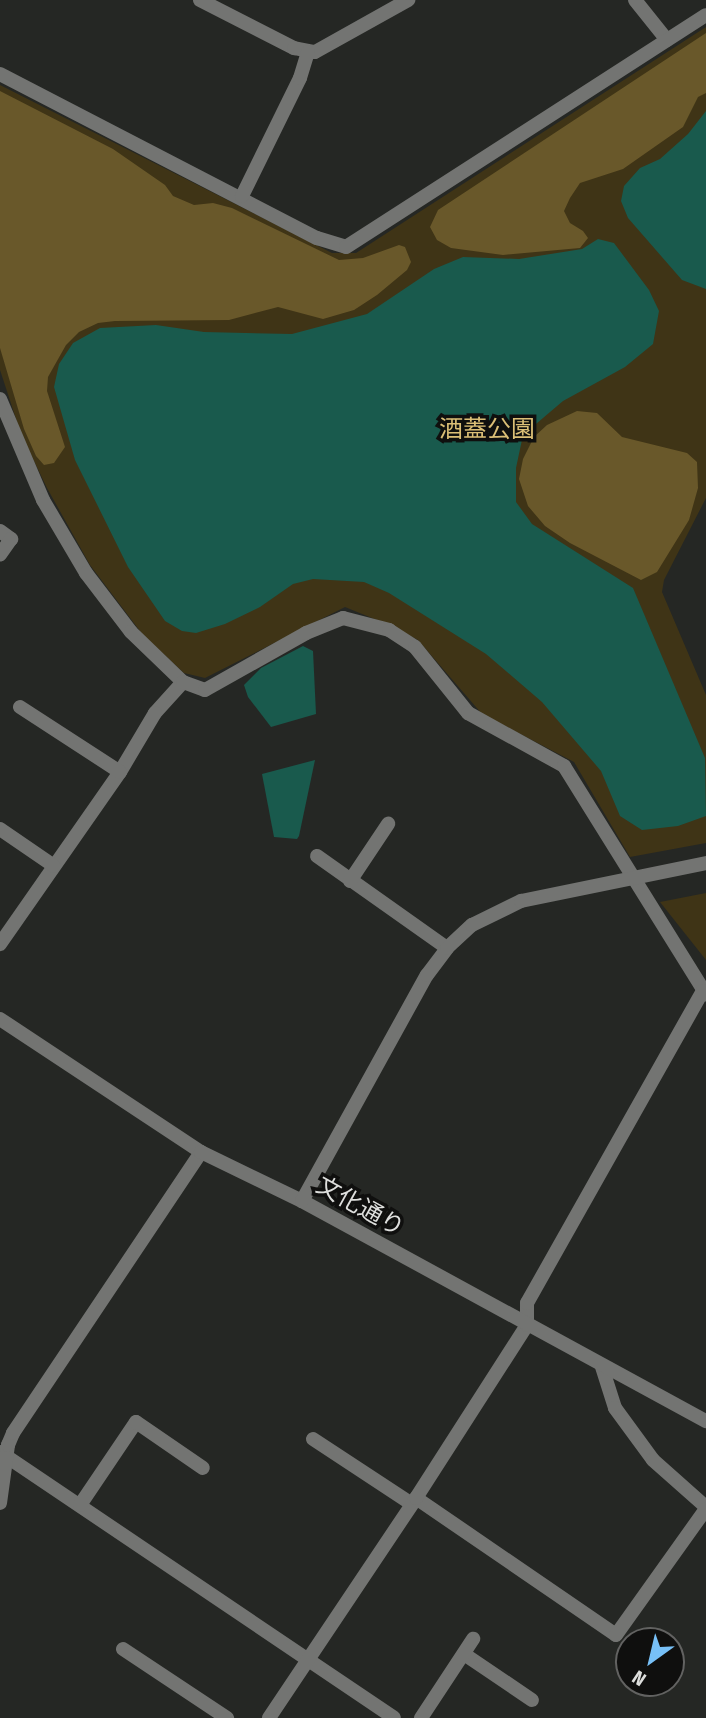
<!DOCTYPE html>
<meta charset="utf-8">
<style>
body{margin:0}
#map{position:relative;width:706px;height:1718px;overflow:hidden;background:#252724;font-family:"Fira Sans Condensed","Noto Sans JP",sans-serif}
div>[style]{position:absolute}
.green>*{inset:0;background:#3f3416}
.forest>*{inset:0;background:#69582a}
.water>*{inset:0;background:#195a4d}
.minor>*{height:14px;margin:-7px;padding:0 7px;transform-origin:7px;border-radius:7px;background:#737472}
.tertiary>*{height:14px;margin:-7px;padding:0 7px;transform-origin:7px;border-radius:7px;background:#737472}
span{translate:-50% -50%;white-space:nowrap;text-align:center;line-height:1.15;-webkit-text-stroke:7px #0f0f0e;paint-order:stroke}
.park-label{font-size:24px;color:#dbbf76}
.street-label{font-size:24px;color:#dedfdd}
.north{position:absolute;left:615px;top:1627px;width:70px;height:70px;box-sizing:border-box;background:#0f0f0e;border:2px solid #626261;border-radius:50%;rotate:214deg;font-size:19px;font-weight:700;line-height:28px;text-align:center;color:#dedfdd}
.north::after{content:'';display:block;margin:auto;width:24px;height:32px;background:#77c0f7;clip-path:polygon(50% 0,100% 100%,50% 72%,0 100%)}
</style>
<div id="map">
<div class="green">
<div style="clip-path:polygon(706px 27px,706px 498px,664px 580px,662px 592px,706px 695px,706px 843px,630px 857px,574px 762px,482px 714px,418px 640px,394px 627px,345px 607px,205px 678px,184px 673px,143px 635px,90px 565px,47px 488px,21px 434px,0 370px,0 85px,332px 253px,356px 253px)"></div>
<div style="clip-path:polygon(706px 893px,706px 960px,660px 902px)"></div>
</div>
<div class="forest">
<div style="clip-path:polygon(706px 33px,706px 93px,698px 97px,683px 127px,623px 169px,580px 183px,570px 198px,564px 211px,570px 223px,583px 231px,588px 238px,580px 248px,503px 255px,451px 248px,437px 240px,430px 227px,438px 210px)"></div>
<div style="clip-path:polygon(0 91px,113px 149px,165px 185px,173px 196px,194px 205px,213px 203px,232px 208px,339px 260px,363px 258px,399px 245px,405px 247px,411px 262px,407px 270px,377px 295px,354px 310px,323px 319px,278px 307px,229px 320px,115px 321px,98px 323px,79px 332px,66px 345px,48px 377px,47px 391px,65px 447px,54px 463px,44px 465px,36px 456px,24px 429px,0 348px)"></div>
<div style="clip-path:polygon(577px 411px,597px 413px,622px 437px,687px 453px,697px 462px,698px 488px,689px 520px,657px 572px,641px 580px,570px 543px,545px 526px,528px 506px,519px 479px,523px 459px,534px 437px,547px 425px)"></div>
</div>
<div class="water">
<div style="clip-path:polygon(706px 111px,706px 289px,682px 280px,628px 218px,621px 201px,624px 186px,640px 168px,660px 159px,688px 134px)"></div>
<div style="clip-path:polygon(598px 239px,614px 243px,649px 290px,659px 311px,653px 344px,625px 367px,563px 401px,523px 435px,516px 468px,516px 502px,532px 524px,633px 588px,705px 758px,706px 816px,678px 826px,642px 830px,620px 816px,601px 771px,542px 702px,486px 654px,389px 593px,364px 582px,313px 579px,293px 584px,260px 607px,225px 624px,196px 633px,182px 631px,165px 621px,128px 567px,75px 460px,54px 387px,59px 364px,73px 343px,100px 328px,156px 325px,204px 332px,292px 334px,367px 314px,434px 269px,463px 257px,519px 259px,582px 249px)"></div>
<div style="clip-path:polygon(303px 646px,313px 651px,316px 714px,271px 727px,248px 697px,244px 685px,261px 668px)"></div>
<div style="clip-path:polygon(315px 760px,299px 836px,297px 839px,274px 837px,262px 774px)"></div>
</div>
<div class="minor">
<div style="left:200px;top:0;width:106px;rotate:27.1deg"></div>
<div style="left:294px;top:48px;width:21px;rotate:11deg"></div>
<div style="left:315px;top:52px;width:107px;rotate:-29.2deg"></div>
<div style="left:635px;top:0;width:51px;rotate:51.3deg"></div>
<div style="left:0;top:74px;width:357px;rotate:27.4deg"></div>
<div style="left:317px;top:238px;width:30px;rotate:17deg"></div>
<div style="left:346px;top:247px;width:428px;rotate:-32.8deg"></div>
<div style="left:242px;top:196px;width:131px;rotate:-63.8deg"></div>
<div style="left:300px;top:78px;width:27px;rotate:-73deg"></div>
<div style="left:0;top:399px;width:110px;rotate:66.9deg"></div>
<div style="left:43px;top:500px;width:85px;rotate:59.5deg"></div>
<div style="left:86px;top:573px;width:74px;rotate:52.7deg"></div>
<div style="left:131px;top:632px;width:72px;rotate:43.9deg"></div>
<div style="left:183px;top:682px;width:42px;rotate:132.1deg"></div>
<div style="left:155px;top:713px;width:69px;rotate:120.7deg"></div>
<div style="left:120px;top:772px;width:210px;rotate:124.9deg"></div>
<div style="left:0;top:531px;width:14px;rotate:36deg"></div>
<div style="left:11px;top:539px;width:19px;rotate:125deg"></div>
<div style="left:183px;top:682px;width:23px;rotate:20deg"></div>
<div style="left:205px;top:690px;width:116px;rotate:-29.4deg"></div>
<div style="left:306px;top:633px;width:40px;rotate:-22deg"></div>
<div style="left:343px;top:618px;width:48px;rotate:14.6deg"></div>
<div style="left:389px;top:630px;width:31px;rotate:33deg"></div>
<div style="left:415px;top:647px;width:85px;rotate:51.2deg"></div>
<div style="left:468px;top:713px;width:110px;rotate:28.9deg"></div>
<div style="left:564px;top:766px;width:269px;rotate:58.1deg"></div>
<div style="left:20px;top:707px;width:119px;rotate:33deg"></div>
<div style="left:0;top:829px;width:65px;rotate:34.4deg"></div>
<div style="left:317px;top:856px;width:159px;rotate:35.3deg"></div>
<div style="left:350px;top:881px;width:69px;rotate:-56.3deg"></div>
<div style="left:602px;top:1367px;width:43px;rotate:72.4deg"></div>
<div style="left:615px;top:1408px;width:64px;rotate:53.8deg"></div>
<div style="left:653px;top:1460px;width:71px;rotate:41.6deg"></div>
<div style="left:313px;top:1439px;width:118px;rotate:33.3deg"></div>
<div style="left:0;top:1452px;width:475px;rotate:34deg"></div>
<div style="left:416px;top:1498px;width:242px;rotate:34.4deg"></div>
<div style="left:616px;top:1635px;width:155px;rotate:-54.5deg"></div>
<div style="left:0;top:1503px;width:59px;rotate:-82.1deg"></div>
<div style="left:8px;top:1445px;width:13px;rotate:-67deg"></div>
<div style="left:13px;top:1433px;width:338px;rotate:-56.2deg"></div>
<div style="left:80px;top:1505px;width:100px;rotate:-56deg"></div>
<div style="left:136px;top:1422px;width:81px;rotate:34.5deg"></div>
<div style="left:123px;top:1649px;width:125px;rotate:33.6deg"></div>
<div style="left:464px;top:1654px;width:82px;rotate:34.1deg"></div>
<div style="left:269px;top:1718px;width:265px;rotate:-56.2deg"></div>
<div style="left:416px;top:1498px;width:206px;rotate:-57.3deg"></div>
<div style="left:527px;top:1325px;width:22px;rotate:-90deg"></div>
<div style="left:527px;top:1303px;width:358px;rotate:-60.6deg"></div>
<div style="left:421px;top:1718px;width:95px;rotate:-56.6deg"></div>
</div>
<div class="tertiary">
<div style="left:0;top:1019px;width:241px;rotate:33.5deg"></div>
<div style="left:201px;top:1152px;width:112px;rotate:25.9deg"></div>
<div style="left:302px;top:1201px;width:460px;rotate:28.6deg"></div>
<div style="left:302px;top:1201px;width:258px;rotate:-61.1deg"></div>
<div style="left:427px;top:975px;width:34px;rotate:-53deg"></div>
<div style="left:447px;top:948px;width:34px;rotate:-43deg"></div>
<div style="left:472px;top:925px;width:55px;rotate:-26.1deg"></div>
<div style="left:521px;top:901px;width:189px;rotate:-11.6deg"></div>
</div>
<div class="park-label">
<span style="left:487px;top:430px">酒蓋公園</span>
</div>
<div class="street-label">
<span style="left:360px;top:1207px;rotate:29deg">文化通り</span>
</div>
<div class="north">N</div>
</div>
